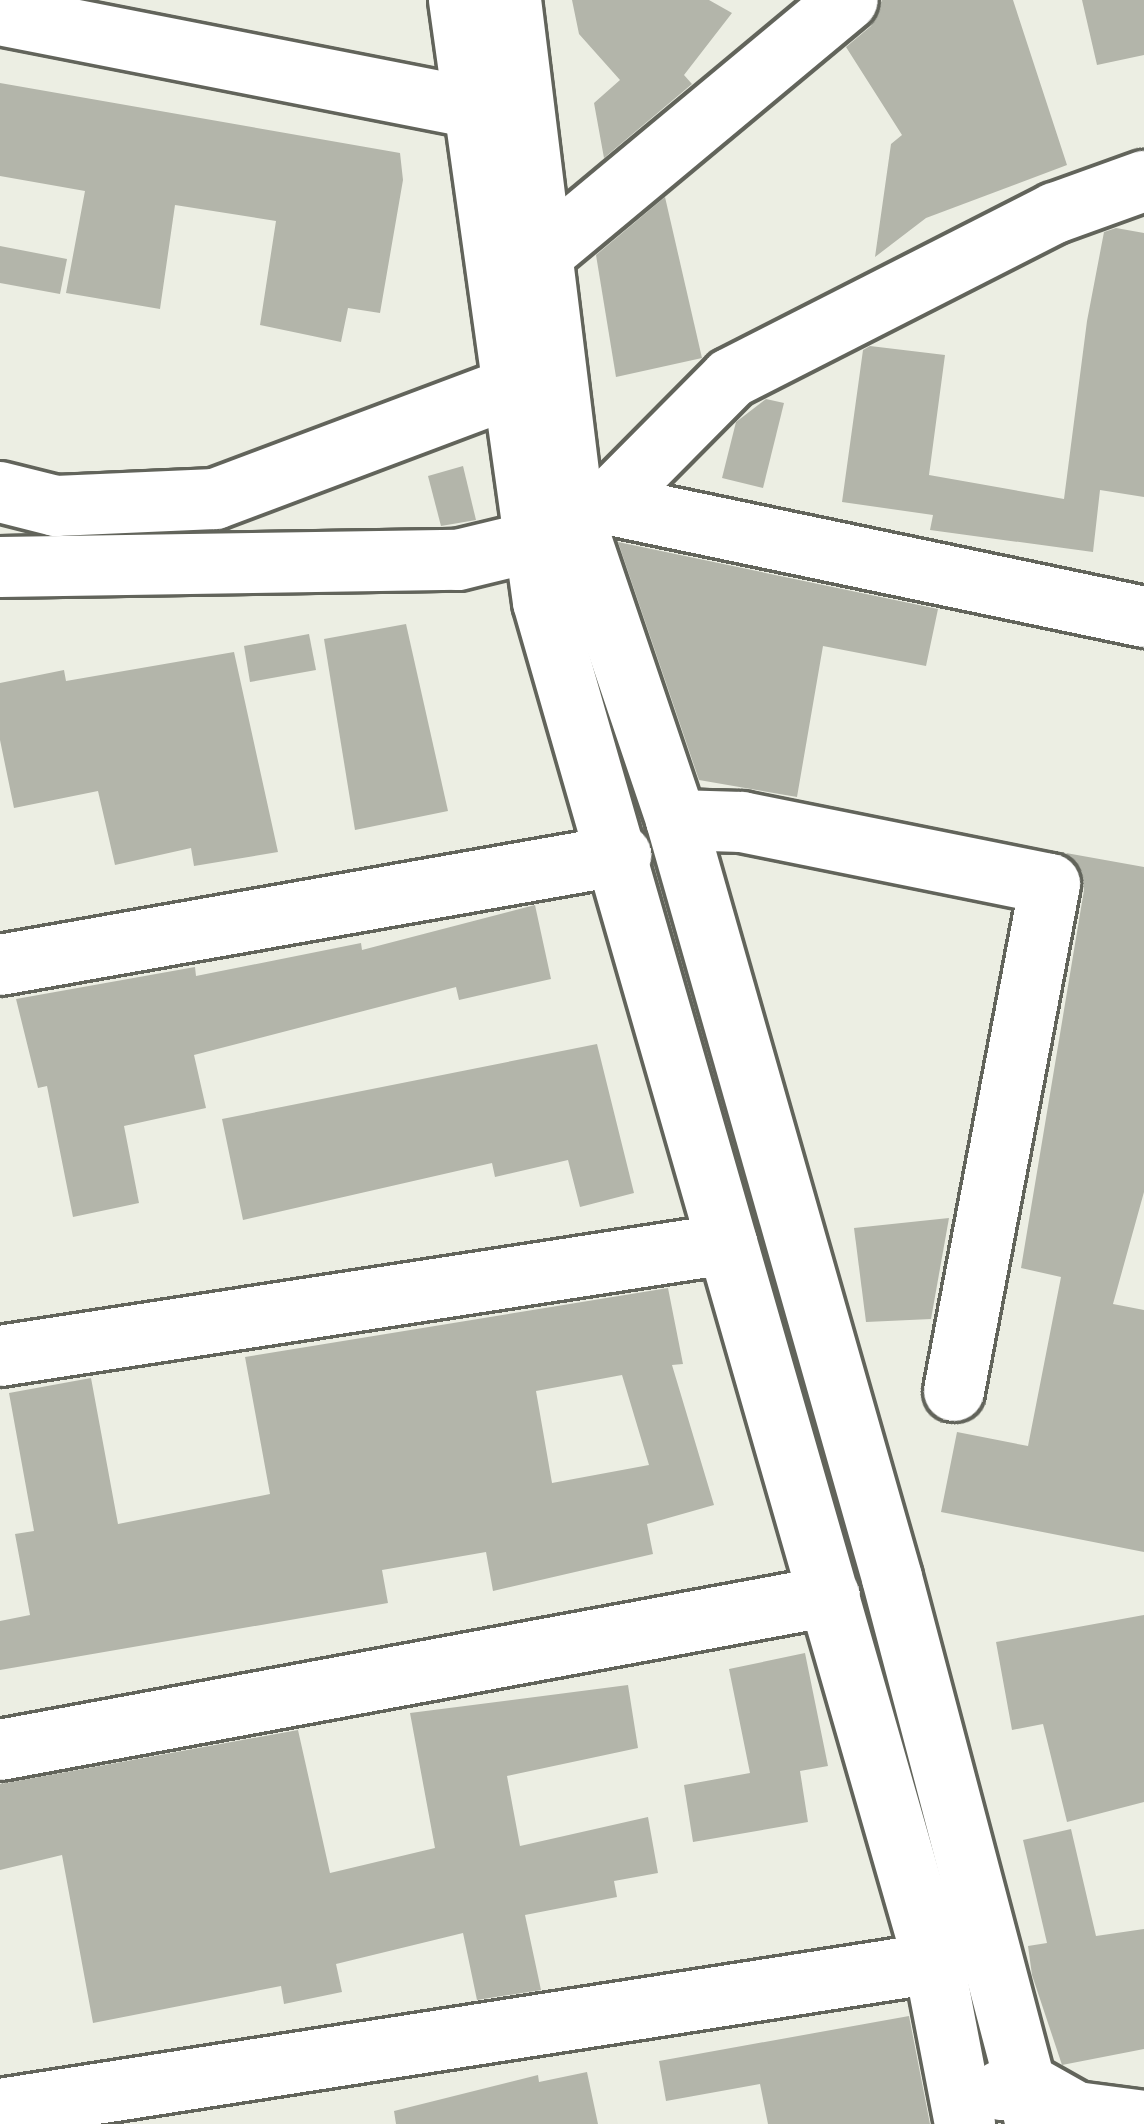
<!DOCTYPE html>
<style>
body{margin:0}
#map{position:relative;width:1144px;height:2124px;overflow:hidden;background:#eceee3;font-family:"Noto Sans",sans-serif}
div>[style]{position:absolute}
.building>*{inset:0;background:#b3b5aa}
.roads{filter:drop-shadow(3px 0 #62645b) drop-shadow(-3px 0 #62645b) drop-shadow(0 3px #62645b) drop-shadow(0 -3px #62645b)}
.minor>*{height:60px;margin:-30px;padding:0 30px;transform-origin:30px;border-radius:30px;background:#fff}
span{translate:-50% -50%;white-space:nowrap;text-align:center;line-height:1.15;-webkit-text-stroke:9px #fff;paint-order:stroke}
</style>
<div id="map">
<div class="building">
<div style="clip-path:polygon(572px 0,709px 0,732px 13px,684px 75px,692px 84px,604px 158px,594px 103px,620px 80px,579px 34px)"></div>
<div style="clip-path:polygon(882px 0,1013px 0,1067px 165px,926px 218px,875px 257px,891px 144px,902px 135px,846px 47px,871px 26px)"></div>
<div style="clip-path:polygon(1082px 0,1144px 0,1144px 55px,1097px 65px)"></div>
<div style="clip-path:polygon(0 83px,400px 153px,403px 180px,380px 313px,348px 308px,341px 342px,260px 325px,276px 221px,175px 205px,160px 309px,66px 293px,85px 191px,0 176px)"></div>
<div style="clip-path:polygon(665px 197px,702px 358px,616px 377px,596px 255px)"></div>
<div style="clip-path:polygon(1116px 228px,1144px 233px,1144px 497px,1100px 490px,1093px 552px,930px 530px,933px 515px,842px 502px,863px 350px,870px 346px,945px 355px,929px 475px,1064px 499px,1087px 321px,1104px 232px)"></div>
<div style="clip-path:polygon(0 246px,67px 259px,60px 294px,0 283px)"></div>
<div style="clip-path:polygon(766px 399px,784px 403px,763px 488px,722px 478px,736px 422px)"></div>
<div style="clip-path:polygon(463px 466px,476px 520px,441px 526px,428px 476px)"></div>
<div style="clip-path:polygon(618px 542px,938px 609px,926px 666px,823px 646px,797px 797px,699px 780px)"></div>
<div style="clip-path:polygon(406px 624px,448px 811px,355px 830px,324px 639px)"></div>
<div style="clip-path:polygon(309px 634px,316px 670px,250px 682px,244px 646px)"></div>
<div style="clip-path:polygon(234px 652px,278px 852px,194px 866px,191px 848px,115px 865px,98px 791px,14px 808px,0 740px,0 683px,64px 670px,66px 681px)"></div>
<div style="clip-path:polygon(1066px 853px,1144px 867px,1144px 1192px,1113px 1304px,1144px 1310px,1144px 1552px,941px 1512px,957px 1432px,1028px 1446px,1061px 1277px,1021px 1268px,1084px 890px,1082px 872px)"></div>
<div style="clip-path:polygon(535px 905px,551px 979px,459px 1000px,456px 987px,194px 1055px,206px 1108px,124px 1126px,139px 1203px,73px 1217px,47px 1086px,38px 1088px,16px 999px,195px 967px,196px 976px,361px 943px,362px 950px)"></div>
<div style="clip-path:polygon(597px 1044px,634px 1193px,580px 1207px,568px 1160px,495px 1177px,492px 1163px,243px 1220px,222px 1119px)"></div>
<div style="clip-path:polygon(949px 1218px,931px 1319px,866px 1322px,854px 1228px)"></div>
<div style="clip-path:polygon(evenodd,668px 1288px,683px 1364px,672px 1365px,714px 1505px,647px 1524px,653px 1554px,493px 1591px,486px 1552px,382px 1570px,388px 1603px,0 1670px,0 1621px,30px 1615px,15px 1534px,34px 1531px,9px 1393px,91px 1378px,118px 1524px,270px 1494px,245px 1357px,668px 1288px,622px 1375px,649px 1465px,552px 1483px,536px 1391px,622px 1375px)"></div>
<div style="clip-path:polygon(1144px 1615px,1144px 1802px,1067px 1822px,1043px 1724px,1012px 1730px,996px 1642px)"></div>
<div style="clip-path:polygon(805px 1653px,828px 1766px,800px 1771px,808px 1822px,693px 1842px,684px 1785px,750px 1773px,729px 1669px)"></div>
<div style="clip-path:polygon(628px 1685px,638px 1748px,507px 1776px,520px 1846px,648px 1817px,658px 1873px,614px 1881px,617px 1897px,525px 1915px,541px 1990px,477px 2000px,463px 1933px,336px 1964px,342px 1992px,284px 2004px,281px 1986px,93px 2023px,62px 1855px,0 1870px,0 1784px,298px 1730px,330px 1873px,435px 1848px,410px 1713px)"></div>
<div style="clip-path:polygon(1071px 1829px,1096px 1936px,1144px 1929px,1144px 2049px,1062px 2065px,1032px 1975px,1028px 1946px,1047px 1943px,1023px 1840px)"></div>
<div style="clip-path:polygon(909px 2016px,930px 2124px,768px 2124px,760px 2084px,666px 2101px,659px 2061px)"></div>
<div style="clip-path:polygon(587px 2072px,598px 2124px,396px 2124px,394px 2111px,538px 2075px,539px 2082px)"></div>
</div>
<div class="roads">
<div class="minor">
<div style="left:459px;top:0;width:608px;rotate:82.06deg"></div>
<div style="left:543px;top:602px;width:1416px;rotate:73.97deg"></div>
<div style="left:934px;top:1963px;width:164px;rotate:79.1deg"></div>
<div style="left:511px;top:0;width:525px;rotate:83deg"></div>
<div style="left:575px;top:521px;width:316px;rotate:71.3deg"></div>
<div style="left:676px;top:820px;width:788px;rotate:74.09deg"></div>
<div style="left:892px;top:1578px;width:565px;rotate:75.23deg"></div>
<div style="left:0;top:15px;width:479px;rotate:11.1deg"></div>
<div style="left:470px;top:107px;width:37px;rotate:-6deg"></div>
<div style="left:538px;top:258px;width:403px;rotate:-39.8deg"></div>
<div style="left:0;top:492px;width:58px;rotate:14deg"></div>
<div style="left:56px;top:506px;width:159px;rotate:-2.5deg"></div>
<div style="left:215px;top:499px;width:321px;rotate:-20.6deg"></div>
<div style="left:606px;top:504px;width:550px;rotate:11.86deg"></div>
<div style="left:0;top:567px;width:458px;rotate:-0.9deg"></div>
<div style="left:458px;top:560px;width:80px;rotate:-13.7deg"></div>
<div style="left:536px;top:541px;width:79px;rotate:-27.9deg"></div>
<div style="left:606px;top:504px;width:177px;rotate:-45.2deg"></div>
<div style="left:731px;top:378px;width:364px;rotate:-27deg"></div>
<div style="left:1055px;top:213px;width:95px;rotate:-19.8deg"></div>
<div style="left:676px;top:820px;width:66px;rotate:1.7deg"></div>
<div style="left:742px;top:822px;width:314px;rotate:11.4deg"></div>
<div style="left:1050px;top:884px;width:516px;rotate:100.72deg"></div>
<div style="left:0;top:965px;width:631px;rotate:-10.04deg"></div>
<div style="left:0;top:1356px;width:736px;rotate:-8.76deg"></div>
<div style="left:0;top:1750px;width:844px;rotate:-10.51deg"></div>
<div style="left:1002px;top:2090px;width:26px;rotate:-11deg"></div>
<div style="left:1028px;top:2085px;width:55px;rotate:29.4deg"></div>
<div style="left:1076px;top:2112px;width:69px;rotate:7.5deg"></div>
<div style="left:0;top:2109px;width:945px;rotate:-8.88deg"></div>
</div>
</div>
</div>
